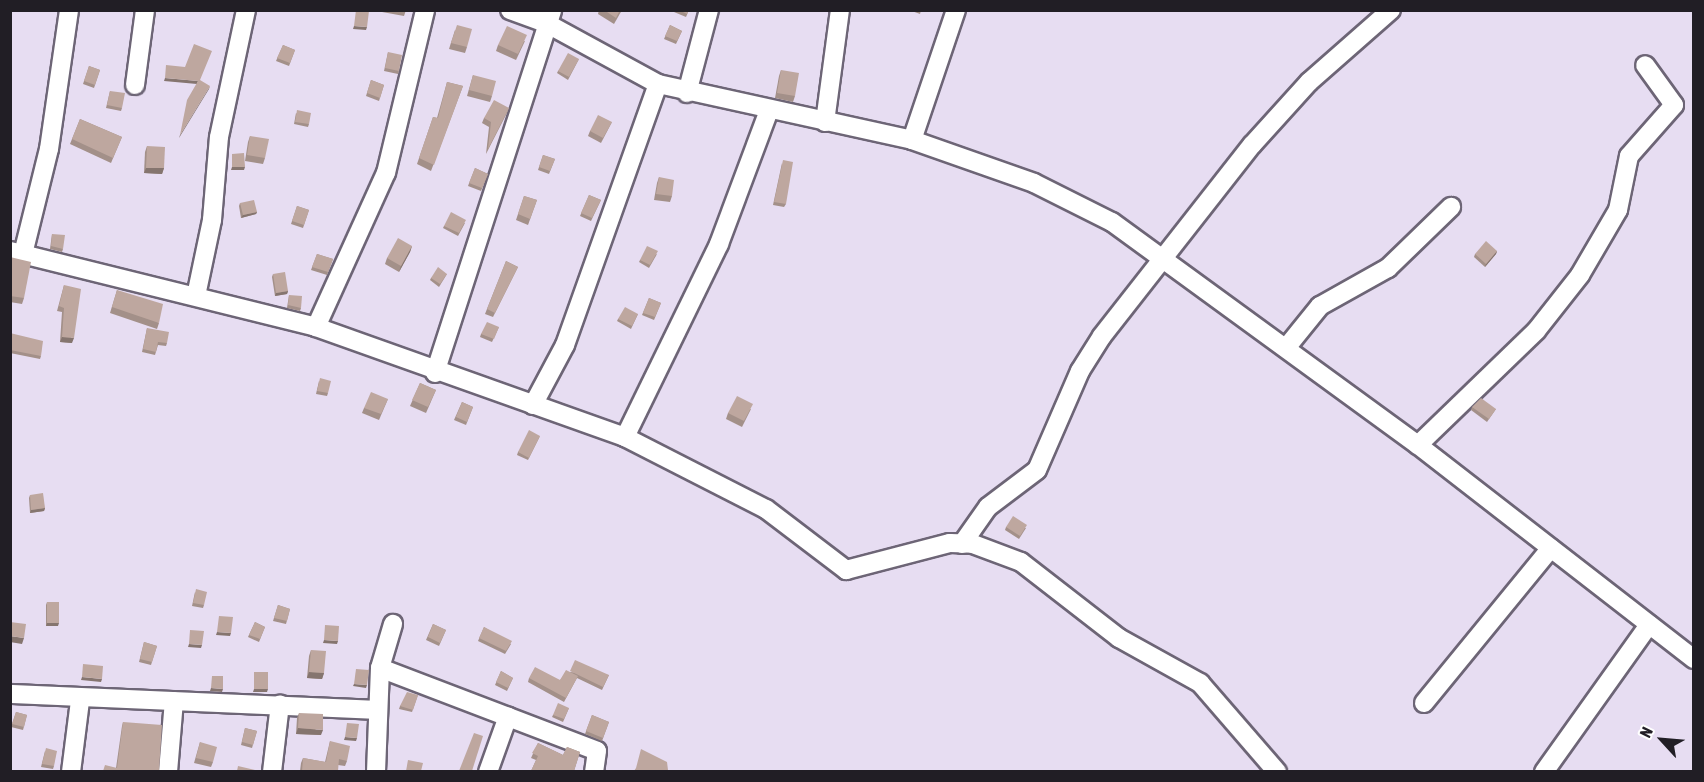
<!DOCTYPE html>
<style>
body{margin:0}
#map{position:relative;width:1704px;height:782px;overflow:hidden;background:#e7ddf2;font-family:"Asap Condensed",sans-serif}
div>[style]{position:absolute}
.roads{filter:drop-shadow(2px 0 #6d6576) drop-shadow(-2px 0 #6d6576) drop-shadow(0 2px #6d6576) drop-shadow(0 -2px #6d6576)}
.minor>*{height:18px;margin:-9px;padding:0 9px;transform-origin:9px;border-radius:9px;background:#fff}
.wall>*{inset:0;background:#a39089}
.shaded-wall>*{inset:0;background:#85756f}
.building>*{inset:0;background:#bea79f}
span{translate:-50% -50%;white-space:nowrap;text-align:center;line-height:1.15;-webkit-text-stroke:5px #fff;paint-order:stroke}
.frame{position:absolute;inset:0;border:12px solid #211e25;pointer-events:none}
.north{position:absolute;left:1632px;top:710px;width:60px;height:60px;-webkit-text-stroke:4px #fff;paint-order:stroke;rotate:296deg;font-size:16px;font-weight:700;line-height:24px;text-align:center;color:#211e25}
.north::after{content:'';display:block;margin:auto;width:21px;height:27px;background:#211e25;clip-path:polygon(50% 0,100% 100%,50% 72%,0 100%)}
</style>
<div id="map">
<div class="roads">
<div class="minor">
<div style="left:510px;top:10px;width:38px;rotate:20deg"></div>
<div style="left:546px;top:23px;width:128px;rotate:28.6deg"></div>
<div style="left:658px;top:84px;width:260px;rotate:12.4deg"></div>
<div style="left:912px;top:140px;width:129px;rotate:19.4deg"></div>
<div style="left:1034px;top:183px;width:87px;rotate:26.6deg"></div>
<div style="left:1112px;top:222px;width:379px;rotate:36.1deg"></div>
<div style="left:1418px;top:445px;width:349px;rotate:37.8deg"></div>
<div style="left:135px;top:85px;width:76px;rotate:-82.4deg"></div>
<div style="left:687px;top:93px;width:86px;rotate:-75.2deg"></div>
<div style="left:825px;top:122px;width:113px;rotate:-82.4deg"></div>
<div style="left:912px;top:140px;width:137px;rotate:-71.3deg"></div>
<div style="left:10px;top:251px;width:315px;rotate:13.9deg"></div>
<div style="left:316px;top:327px;width:328px;rotate:19.6deg"></div>
<div style="left:625px;top:437px;width:158px;rotate:27.1deg"></div>
<div style="left:766px;top:509px;width:101px;rotate:37.3deg"></div>
<div style="left:846px;top:570px;width:107px;rotate:-14.6deg"></div>
<div style="left:950px;top:543px;width:23px;rotate:2deg"></div>
<div style="left:973px;top:544px;width:51px;rotate:20.6deg"></div>
<div style="left:1021px;top:562px;width:124px;rotate:37.8deg"></div>
<div style="left:1119px;top:638px;width:93px;rotate:29.1deg"></div>
<div style="left:1200px;top:683px;width:118px;rotate:49.1deg"></div>
<div style="left:23px;top:254px;width:108px;rotate:-76.1deg"></div>
<div style="left:49px;top:149px;width:140px;rotate:-81.8deg"></div>
<div style="left:196px;top:296px;width:78px;rotate:-78.1deg"></div>
<div style="left:212px;top:220px;width:83px;rotate:-85.2deg"></div>
<div style="left:219px;top:137px;width:130px;rotate:-78deg"></div>
<div style="left:316px;top:327px;width:169px;rotate:-65.6deg"></div>
<div style="left:386px;top:173px;width:168px;rotate:-76.5deg"></div>
<div style="left:1286px;top:348px;width:54px;rotate:-51deg"></div>
<div style="left:1320px;top:306px;width:78px;rotate:-29.2deg"></div>
<div style="left:1388px;top:268px;width:88px;rotate:-44.1deg"></div>
<div style="left:435px;top:373px;width:381px;rotate:-72.1deg"></div>
<div style="left:533px;top:405px;width:68px;rotate:-61.9deg"></div>
<div style="left:565px;top:345px;width:277px;rotate:-70.4deg"></div>
<div style="left:625px;top:437px;width:215px;rotate:-64deg"></div>
<div style="left:719px;top:244px;width:143px;rotate:-69.5deg"></div>
<div style="left:1418px;top:445px;width:164px;rotate:-44deg"></div>
<div style="left:1536px;top:331px;width:71px;rotate:-51.8deg"></div>
<div style="left:1580px;top:275px;width:75px;rotate:-59.7deg"></div>
<div style="left:1618px;top:210px;width:55px;rotate:-78.5deg"></div>
<div style="left:1629px;top:156px;width:68px;rotate:-48.6deg"></div>
<div style="left:1674px;top:105px;width:49px;rotate:-125.9deg"></div>
<div style="left:962px;top:544px;width:45px;rotate:-54.9deg"></div>
<div style="left:988px;top:507px;width:61px;rotate:-37.1deg"></div>
<div style="left:1037px;top:470px;width:108px;rotate:-66.5deg"></div>
<div style="left:1080px;top:371px;width:41px;rotate:-57.8deg"></div>
<div style="left:1102px;top:336px;width:243px;rotate:-51.9deg"></div>
<div style="left:1252px;top:145px;width:85px;rotate:-47.9deg"></div>
<div style="left:1309px;top:82px;width:109px;rotate:-41.3deg"></div>
<div style="left:380px;top:668px;width:232px;rotate:20.9deg"></div>
<div style="left:597px;top:751px;width:21px;rotate:98deg"></div>
<div style="left:10px;top:694px;width:366px;rotate:2.5deg"></div>
<div style="left:1424px;top:703px;width:200px;rotate:-50.7deg"></div>
<div style="left:71px;top:772px;width:72px;rotate:-82.8deg"></div>
<div style="left:168px;top:772px;width:71px;rotate:-85.2deg"></div>
<div style="left:272px;top:772px;width:68px;rotate:-83.3deg"></div>
<div style="left:376px;top:772px;width:104px;rotate:-87.8deg"></div>
<div style="left:380px;top:668px;width:46px;rotate:-73.5deg"></div>
<div style="left:488px;top:772px;width:59px;rotate:-70.3deg"></div>
<div style="left:1544px;top:772px;width:181px;rotate:-54.5deg"></div>
</div>
</div>
<div class="wall">
<div style="clip-path:polygon(383px 10px,406px 10px,404px 16px,382px 12px)"></div>
<div style="clip-path:polygon(599px 10px,622px 10px,614px 24px,598px 14px)"></div>
<div style="clip-path:polygon(675px 10px,689px 10px,686px 17px,674px 12px)"></div>
<div style="clip-path:polygon(909px 10px,921px 10px,920px 14px)"></div>
<div style="clip-path:polygon(670px 25px,682px 31px,676px 44px,664px 39px)"></div>
<div style="clip-path:polygon(455px 30px,467px 47px,465px 53px,449px 49px)"></div>
<div style="clip-path:polygon(525px 41px,516px 60px,496px 51px,498px 45px)"></div>
<div style="clip-path:polygon(283px 45px,295px 50px,289px 66px,276px 61px)"></div>
<div style="clip-path:polygon(388px 52px,399px 71px,398px 74px,384px 71px)"></div>
<div style="clip-path:polygon(579px 59px,568px 80px,557px 73px,558px 71px)"></div>
<div style="clip-path:polygon(89px 66px,100px 70px,94px 88px,83px 84px)"></div>
<div style="clip-path:polygon(781px 70px,795px 96px,793px 102px,775px 98px,779px 76px)"></div>
<div style="clip-path:polygon(473px 75px,492px 96px,490px 102px,467px 96px)"></div>
<div style="clip-path:polygon(371px 80px,384px 85px,379px 101px,366px 96px)"></div>
<div style="clip-path:polygon(447px 82px,463px 86px,431px 171px,417px 164px,433px 117px,437px 118px)"></div>
<div style="clip-path:polygon(110px 91px,122px 108px,121px 111px,106px 108px)"></div>
<div style="clip-path:polygon(509px 108px,507px 113px,486px 154px,489px 127px,482px 123px,484px 118px)"></div>
<div style="clip-path:polygon(296px 113px,309px 124px,308px 127px,294px 124px)"></div>
<div style="clip-path:polygon(80px 119px,122px 137px,111px 163px,70px 144px)"></div>
<div style="clip-path:polygon(612px 122px,601px 143px,588px 136px,590px 131px)"></div>
<div style="clip-path:polygon(250px 136px,265px 158px,263px 164px,245px 161px,248px 142px)"></div>
<div style="clip-path:polygon(147px 146px,164px 168px,162px 174px,144px 173px,145px 152px)"></div>
<div style="clip-path:polygon(543px 155px,555px 159px,549px 174px,538px 170px)"></div>
<div style="clip-path:polygon(782px 163px,786px 204px,784px 207px,773px 205px)"></div>
<div style="clip-path:polygon(475px 168px,488px 174px,481px 191px,468px 186px)"></div>
<div style="clip-path:polygon(659px 177px,672px 196px,670px 202px,654px 200px,657px 183px)"></div>
<div style="clip-path:polygon(589px 195px,601px 200px,591px 221px,580px 216px)"></div>
<div style="clip-path:polygon(524px 196px,537px 200px,528px 225px,516px 220px)"></div>
<div style="clip-path:polygon(240px 203px,257px 212px,256px 214px,241px 218px,239px 206px)"></div>
<div style="clip-path:polygon(297px 206px,309px 210px,303px 228px,291px 224px)"></div>
<div style="clip-path:polygon(465px 223px,458px 236px,443px 228px,444px 226px)"></div>
<div style="clip-path:polygon(52px 234px,63px 249px,62px 252px,50px 249px)"></div>
<div style="clip-path:polygon(412px 246px,410px 252px,399px 272px,385px 264px,387px 258px)"></div>
<div style="clip-path:polygon(1497px 251px,1496px 254px,1485px 267px,1474px 257px,1475px 254px)"></div>
<div style="clip-path:polygon(317px 254px,333px 259px,327px 275px,311px 270px)"></div>
<div style="clip-path:polygon(657px 254px,649px 268px,639px 262px,640px 260px)"></div>
<div style="clip-path:polygon(10px 257px,24px 298px,22px 304px,10px 302px)"></div>
<div style="clip-path:polygon(506px 261px,518px 267px,493px 317px,485px 314px)"></div>
<div style="clip-path:polygon(273px 274px,288px 291px,287px 294px,275px 296px,272px 277px)"></div>
<div style="clip-path:polygon(447px 274px,439px 287px,430px 280px,431px 278px)"></div>
<div style="clip-path:polygon(64px 285px,72px 343px,60px 342px,62px 312px,57px 311px)"></div>
<div style="clip-path:polygon(117px 290px,159px 323px,157px 329px,110px 313px)"></div>
<div style="clip-path:polygon(289px 295px,301px 308px,300px 311px,287px 308px)"></div>
<div style="clip-path:polygon(649px 298px,661px 303px,654px 320px,642px 315px)"></div>
<div style="clip-path:polygon(638px 314px,631px 329px,617px 321px,618px 319px)"></div>
<div style="clip-path:polygon(499px 327px,492px 342px,480px 337px,481px 334px)"></div>
<div style="clip-path:polygon(147px 328px,167px 343px,166px 346px,158px 345px,155px 355px,142px 352px)"></div>
<div style="clip-path:polygon(10px 333px,41px 356px,40px 359px,10px 353px)"></div>
<div style="clip-path:polygon(319px 381px,328px 393px,327px 396px,316px 394px)"></div>
<div style="clip-path:polygon(420px 383px,436px 390px,426px 413px,410px 406px)"></div>
<div style="clip-path:polygon(388px 399px,379px 420px,362px 413px,364px 408px)"></div>
<div style="clip-path:polygon(462px 402px,473px 407px,466px 425px,454px 420px)"></div>
<div style="clip-path:polygon(1472px 407px,1496px 409px,1487px 422px,1471px 410px)"></div>
<div style="clip-path:polygon(751px 409px,742px 427px,726px 419px,728px 413px)"></div>
<div style="clip-path:polygon(540px 436px,528px 460px,517px 455px,518px 452px)"></div>
<div style="clip-path:polygon(30px 495px,45px 508px,44px 511px,30px 513px,29px 498px)"></div>
<div style="clip-path:polygon(1006px 527px,1026px 528px,1019px 539px,1005px 530px)"></div>
<div style="clip-path:polygon(195px 592px,204px 605px,203px 608px,192px 606px)"></div>
<div style="clip-path:polygon(47px 602px,58px 626px,46px 626px,46px 605px)"></div>
<div style="clip-path:polygon(278px 605px,290px 609px,286px 624px,273px 621px)"></div>
<div style="clip-path:polygon(255px 622px,265px 627px,259px 642px,248px 637px)"></div>
<div style="clip-path:polygon(433px 624px,446px 630px,439px 646px,426px 640px)"></div>
<div style="clip-path:polygon(484px 627px,511px 644px,505px 654px,478px 641px)"></div>
<div style="clip-path:polygon(144px 642px,157px 646px,151px 665px,139px 662px)"></div>
<div style="clip-path:polygon(311px 650px,324px 673px,322px 679px,307px 678px,309px 656px)"></div>
<div style="clip-path:polygon(501px 671px,513px 678px,507px 691px,495px 685px)"></div>
<div style="clip-path:polygon(570px 672px,609px 675px,602px 690px,577px 678px,564px 702px,528px 682px,529px 678px,560px 680px)"></div>
<div style="clip-path:polygon(418px 695px,412px 712px,399px 709px,400px 706px)"></div>
<div style="clip-path:polygon(569px 708px,563px 722px,552px 717px,553px 715px)"></div>
<div style="clip-path:polygon(16px 712px,27px 715px,23px 730px,11px 727px)"></div>
<div style="clip-path:polygon(299px 713px,321px 735px,296px 734px,297px 718px)"></div>
<div style="clip-path:polygon(592px 715px,609px 722px,602px 741px,585px 734px)"></div>
<div style="clip-path:polygon(123px 722px,159px 771px,116px 768px,122px 726px)"></div>
<div style="clip-path:polygon(245px 728px,257px 731px,252px 748px,241px 745px)"></div>
<div style="clip-path:polygon(330px 741px,347px 761px,345px 766px,338px 765px,338px 771px,300px 771px,301px 763px,303px 758px,325px 762px)"></div>
<div style="clip-path:polygon(200px 742px,213px 762px,211px 767px,194px 763px)"></div>
<div style="clip-path:polygon(538px 743px,563px 755px,567px 747px,580px 752px,574px 771px,531px 771px,536px 760px,531px 758px)"></div>
<div style="clip-path:polygon(45px 751px,54px 766px,53px 769px,41px 767px)"></div>
</div>
<div class="shaded-wall">
<div style="clip-path:polygon(354px 26px,367px 27px,366px 30px,353px 29px)"></div>
<div style="clip-path:polygon(165px 78px,198px 81px,197px 84px,164px 81px)"></div>
<div style="clip-path:polygon(210px 86px,209px 89px,179px 138px,180px 135px)"></div>
<div style="clip-path:polygon(232px 167px,245px 167px,244px 170px,231px 170px)"></div>
<div style="clip-path:polygon(146px 168px,164px 168px,162px 174px,144px 173px)"></div>
<div style="clip-path:polygon(257px 212px,256px 214px,241px 218px,243px 215px)"></div>
<div style="clip-path:polygon(412px 246px,410px 252px,399px 272px,401px 266px)"></div>
<div style="clip-path:polygon(1497px 251px,1496px 254px,1485px 267px,1486px 264px)"></div>
<div style="clip-path:polygon(288px 291px,287px 294px,275px 296px,276px 293px)"></div>
<div style="clip-path:polygon(62px 337px,74px 338px,72px 343px,60px 342px)"></div>
<div style="clip-path:polygon(45px 508px,44px 511px,30px 513px,31px 510px)"></div>
<div style="clip-path:polygon(47px 623px,59px 623px,58px 626px,46px 626px)"></div>
<div style="clip-path:polygon(217px 632px,231px 633px,230px 636px,216px 635px)"></div>
<div style="clip-path:polygon(10px 636px,24px 638px,22px 644px,10px 642px)"></div>
<div style="clip-path:polygon(324px 640px,338px 641px,337px 644px,323px 643px)"></div>
<div style="clip-path:polygon(189px 644px,202px 645px,201px 648px,188px 647px)"></div>
<div style="clip-path:polygon(309px 672px,324px 673px,322px 679px,307px 678px)"></div>
<div style="clip-path:polygon(82px 677px,102px 679px,101px 682px,81px 680px)"></div>
<div style="clip-path:polygon(354px 684px,367px 685px,366px 688px,353px 686px)"></div>
<div style="clip-path:polygon(211px 688px,223px 689px,222px 692px,210px 691px)"></div>
<div style="clip-path:polygon(254px 689px,268px 689px,267px 692px,253px 692px)"></div>
<div style="clip-path:polygon(298px 728px,323px 730px,321px 735px,296px 734px)"></div>
<div style="clip-path:polygon(345px 737px,357px 738px,356px 741px,344px 740px)"></div>
</div>
<div class="building">
<div style="clip-path:polygon(356px 10px,369px 11px,367px 27px,354px 26px)"></div>
<div style="clip-path:polygon(604px 10px,620px 10px,616px 18px)"></div>
<div style="clip-path:polygon(679px 10px,689px 10px,687px 14px)"></div>
<div style="clip-path:polygon(457px 25px,472px 29px,467px 47px,451px 43px)"></div>
<div style="clip-path:polygon(670px 25px,682px 31px,677px 41px,665px 36px)"></div>
<div style="clip-path:polygon(507px 26px,527px 35px,518px 54px,498px 45px)"></div>
<div style="clip-path:polygon(194px 44px,212px 51px,200px 80px,210px 86px,180px 135px,187px 100px,198px 81px,165px 78px,166px 65px,185px 67px)"></div>
<div style="clip-path:polygon(283px 45px,295px 50px,290px 63px,277px 58px)"></div>
<div style="clip-path:polygon(388px 52px,402px 55px,399px 71px,385px 68px)"></div>
<div style="clip-path:polygon(568px 53px,579px 59px,569px 77px,558px 71px)"></div>
<div style="clip-path:polygon(89px 66px,100px 70px,95px 85px,84px 81px)"></div>
<div style="clip-path:polygon(781px 70px,799px 73px,795px 96px,777px 93px)"></div>
<div style="clip-path:polygon(473px 75px,496px 81px,492px 96px,469px 90px)"></div>
<div style="clip-path:polygon(371px 80px,384px 85px,380px 98px,367px 93px)"></div>
<div style="clip-path:polygon(447px 82px,463px 86px,434px 165px,419px 158px,433px 117px,438px 118px)"></div>
<div style="clip-path:polygon(110px 91px,125px 93px,122px 108px,107px 105px)"></div>
<div style="clip-path:polygon(494px 100px,509px 108px,488px 149px,491px 122px,484px 118px)"></div>
<div style="clip-path:polygon(297px 110px,311px 113px,309px 124px,295px 122px)"></div>
<div style="clip-path:polygon(598px 115px,612px 122px,603px 138px,590px 131px)"></div>
<div style="clip-path:polygon(80px 119px,122px 137px,113px 158px,72px 139px)"></div>
<div style="clip-path:polygon(250px 136px,269px 139px,265px 158px,247px 155px)"></div>
<div style="clip-path:polygon(147px 146px,165px 147px,164px 168px,146px 168px)"></div>
<div style="clip-path:polygon(244px 153px,245px 167px,232px 167px,232px 154px)"></div>
<div style="clip-path:polygon(543px 155px,555px 159px,550px 171px,539px 167px)"></div>
<div style="clip-path:polygon(783px 160px,793px 162px,786px 204px,774px 202px)"></div>
<div style="clip-path:polygon(475px 168px,488px 174px,482px 188px,469px 183px)"></div>
<div style="clip-path:polygon(659px 177px,674px 180px,672px 196px,656px 194px)"></div>
<div style="clip-path:polygon(589px 195px,601px 200px,592px 218px,581px 213px)"></div>
<div style="clip-path:polygon(524px 196px,537px 200px,530px 219px,518px 214px)"></div>
<div style="clip-path:polygon(254px 200px,257px 212px,243px 215px,240px 203px)"></div>
<div style="clip-path:polygon(297px 206px,309px 210px,304px 225px,292px 221px)"></div>
<div style="clip-path:polygon(451px 212px,466px 220px,459px 233px,444px 226px)"></div>
<div style="clip-path:polygon(52px 234px,65px 235px,63px 249px,51px 246px)"></div>
<div style="clip-path:polygon(398px 238px,412px 246px,401px 266px,387px 258px)"></div>
<div style="clip-path:polygon(1486px 241px,1497px 251px,1486px 264px,1475px 254px)"></div>
<div style="clip-path:polygon(647px 246px,658px 251px,650px 265px,640px 260px)"></div>
<div style="clip-path:polygon(317px 254px,333px 259px,328px 272px,312px 267px)"></div>
<div style="clip-path:polygon(10px 257px,31px 262px,24px 298px,10px 296px)"></div>
<div style="clip-path:polygon(506px 261px,518px 267px,495px 313px,487px 309px)"></div>
<div style="clip-path:polygon(438px 267px,447px 274px,440px 284px,431px 278px)"></div>
<div style="clip-path:polygon(285px 272px,288px 291px,276px 293px,273px 274px)"></div>
<div style="clip-path:polygon(64px 285px,81px 289px,74px 338px,62px 337px,64px 308px,59px 306px)"></div>
<div style="clip-path:polygon(117px 290px,163px 304px,159px 323px,112px 307px)"></div>
<div style="clip-path:polygon(289px 295px,302px 296px,301px 308px,288px 305px)"></div>
<div style="clip-path:polygon(649px 298px,661px 303px,655px 317px,643px 313px)"></div>
<div style="clip-path:polygon(625px 307px,638px 314px,632px 326px,618px 319px)"></div>
<div style="clip-path:polygon(487px 322px,499px 327px,494px 339px,481px 334px)"></div>
<div style="clip-path:polygon(147px 328px,169px 332px,167px 343px,158px 342px,156px 352px,143px 349px)"></div>
<div style="clip-path:polygon(10px 333px,43px 341px,41px 356px,10px 350px)"></div>
<div style="clip-path:polygon(320px 378px,331px 381px,328px 393px,317px 391px)"></div>
<div style="clip-path:polygon(420px 383px,436px 390px,428px 407px,412px 400px)"></div>
<div style="clip-path:polygon(371px 392px,388px 399px,381px 414px,364px 408px)"></div>
<div style="clip-path:polygon(737px 396px,753px 404px,744px 421px,728px 413px)"></div>
<div style="clip-path:polygon(1481px 398px,1496px 409px,1489px 419px,1472px 407px)"></div>
<div style="clip-path:polygon(462px 402px,473px 407px,467px 422px,456px 417px)"></div>
<div style="clip-path:polygon(529px 430px,540px 436px,529px 458px,518px 452px)"></div>
<div style="clip-path:polygon(43px 493px,45px 508px,31px 510px,30px 495px)"></div>
<div style="clip-path:polygon(1013px 516px,1027px 525px,1020px 536px,1006px 527px)"></div>
<div style="clip-path:polygon(196px 589px,207px 592px,204px 605px,193px 603px)"></div>
<div style="clip-path:polygon(47px 602px,59px 602px,59px 623px,47px 623px)"></div>
<div style="clip-path:polygon(278px 605px,290px 609px,287px 621px,274px 618px)"></div>
<div style="clip-path:polygon(219px 616px,233px 617px,231px 633px,217px 632px)"></div>
<div style="clip-path:polygon(10px 622px,26px 624px,24px 638px,10px 636px)"></div>
<div style="clip-path:polygon(255px 622px,265px 627px,260px 639px,249px 635px)"></div>
<div style="clip-path:polygon(433px 624px,446px 630px,440px 643px,428px 637px)"></div>
<div style="clip-path:polygon(325px 625px,339px 626px,338px 641px,324px 640px)"></div>
<div style="clip-path:polygon(484px 627px,512px 641px,506px 651px,479px 638px)"></div>
<div style="clip-path:polygon(190px 630px,204px 631px,202px 645px,189px 644px)"></div>
<div style="clip-path:polygon(144px 642px,157px 646px,152px 662px,140px 659px)"></div>
<div style="clip-path:polygon(311px 650px,326px 651px,324px 673px,309px 672px)"></div>
<div style="clip-path:polygon(575px 660px,609px 675px,603px 687px,570px 671px)"></div>
<div style="clip-path:polygon(83px 664px,103px 666px,102px 679px,82px 677px)"></div>
<div style="clip-path:polygon(535px 667px,560px 680px,566px 670px,578px 676px,566px 698px,529px 678px)"></div>
<div style="clip-path:polygon(356px 669px,369px 670px,367px 685px,354px 684px)"></div>
<div style="clip-path:polygon(501px 671px,513px 678px,508px 688px,496px 682px)"></div>
<div style="clip-path:polygon(254px 672px,268px 672px,268px 689px,254px 689px)"></div>
<div style="clip-path:polygon(212px 676px,223px 676px,223px 689px,211px 688px)"></div>
<div style="clip-path:polygon(407px 692px,418px 695px,413px 710px,400px 706px)"></div>
<div style="clip-path:polygon(558px 703px,569px 708px,564px 719px,553px 715px)"></div>
<div style="clip-path:polygon(16px 712px,27px 715px,24px 727px,12px 724px)"></div>
<div style="clip-path:polygon(299px 713px,323px 714px,323px 730px,298px 728px)"></div>
<div style="clip-path:polygon(592px 715px,609px 722px,603px 738px,586px 731px)"></div>
<div style="clip-path:polygon(123px 722px,162px 725px,159px 771px,103px 771px,105px 765px,117px 768px)"></div>
<div style="clip-path:polygon(347px 723px,359px 724px,357px 738px,345px 737px)"></div>
<div style="clip-path:polygon(245px 728px,257px 731px,253px 745px,242px 742px)"></div>
<div style="clip-path:polygon(474px 733px,483px 736px,472px 771px,459px 771px)"></div>
<div style="clip-path:polygon(330px 741px,350px 746px,347px 761px,339px 759px,338px 771px,302px 771px,303px 758px,326px 762px)"></div>
<div style="clip-path:polygon(200px 742px,217px 747px,213px 762px,196px 758px)"></div>
<div style="clip-path:polygon(538px 743px,563px 755px,567px 747px,580px 752px,574px 771px,531px 771px,538px 756px,532px 753px)"></div>
<div style="clip-path:polygon(46px 748px,57px 751px,54px 766px,42px 764px)"></div>
<div style="clip-path:polygon(641px 749px,667px 762px,668px 770px,667px 771px,634px 771px,636px 768px)"></div>
<div style="clip-path:polygon(408px 760px,423px 763px,421px 771px,406px 771px)"></div>
<div style="clip-path:polygon(238px 766px,255px 770px,255px 771px,237px 771px)"></div>
</div>
<div class="frame"></div>
<div class="north">N</div>
</div>
